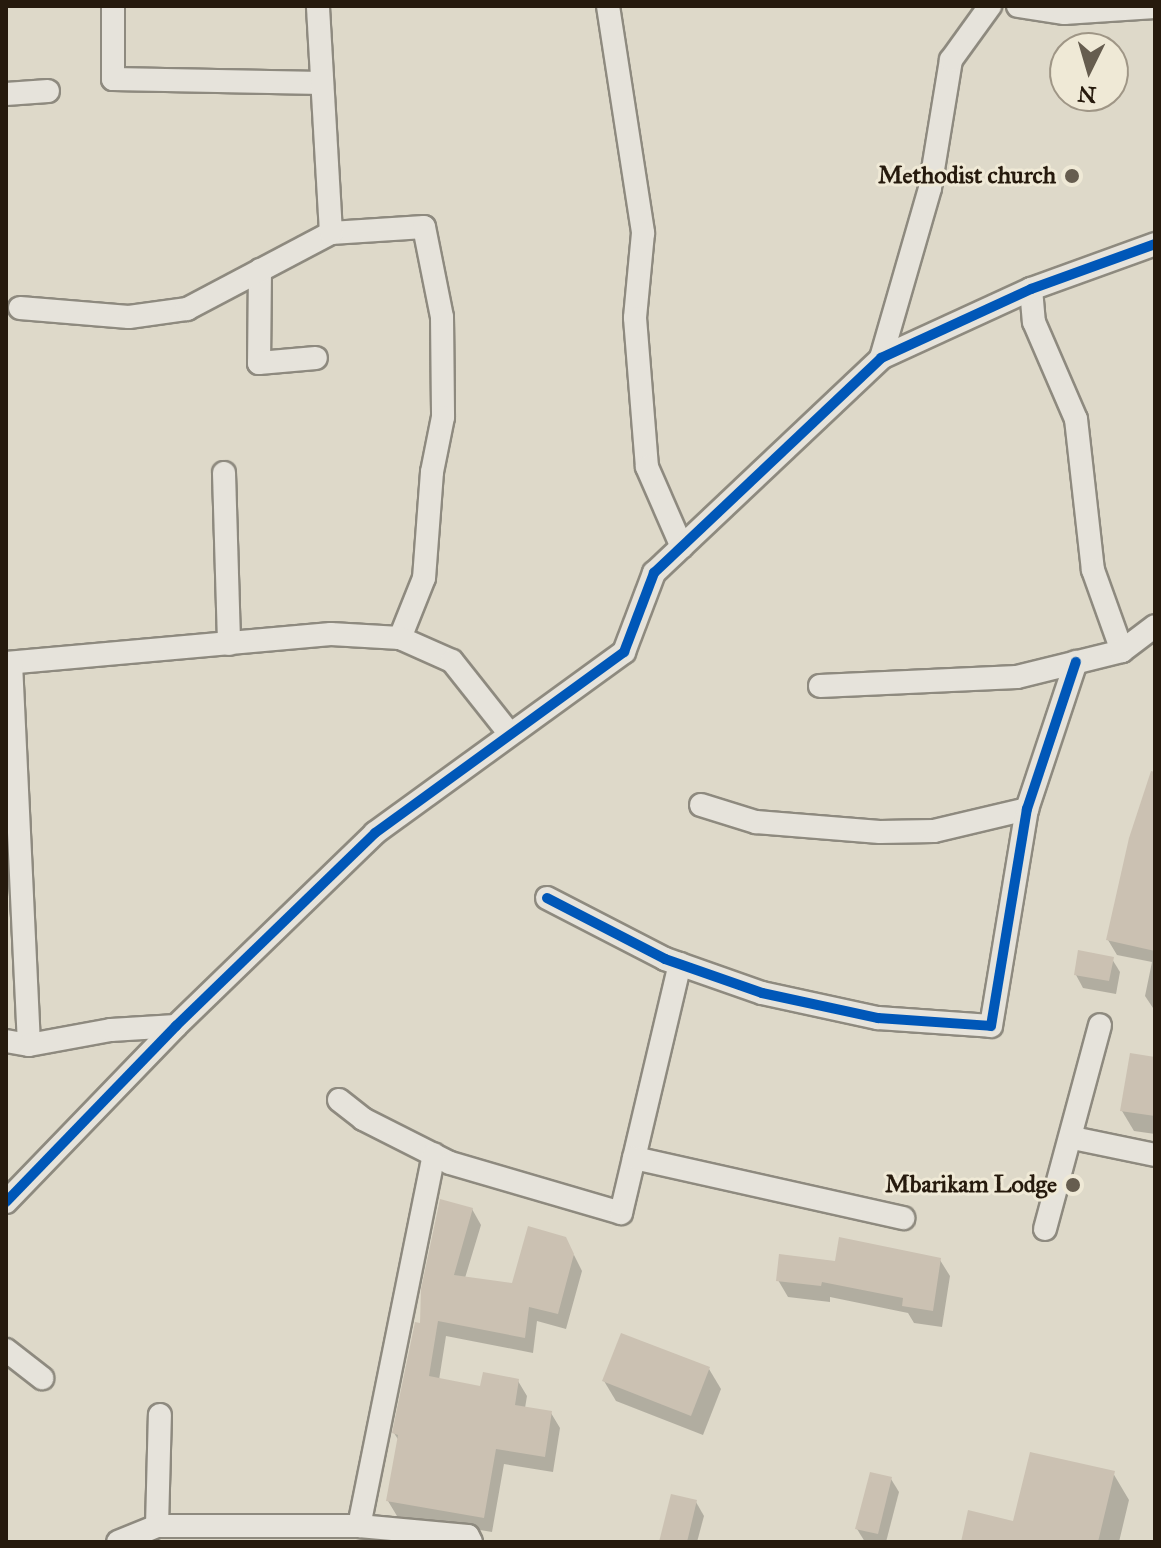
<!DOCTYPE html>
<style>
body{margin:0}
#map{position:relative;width:1161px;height:1548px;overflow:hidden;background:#ded9c9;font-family:"IM FELL Great Primer",serif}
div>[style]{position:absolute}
.shadow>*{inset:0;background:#0003}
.building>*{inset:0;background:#cbc1b2}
.roads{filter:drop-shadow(2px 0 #8e8a7f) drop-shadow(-2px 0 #8e8a7f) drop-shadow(0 2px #8e8a7f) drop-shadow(0 -2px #8e8a7f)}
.minor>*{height:22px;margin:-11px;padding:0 11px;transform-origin:11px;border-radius:11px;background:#e6e3db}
.cycleway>*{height:10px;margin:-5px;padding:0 5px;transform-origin:5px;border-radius:5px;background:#0057b8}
.dots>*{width:22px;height:22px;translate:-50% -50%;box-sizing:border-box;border:4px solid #efe9d6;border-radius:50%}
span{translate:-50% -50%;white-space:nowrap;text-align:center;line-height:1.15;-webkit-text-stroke:6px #efe9d6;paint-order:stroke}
.poi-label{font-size:24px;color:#261a0d;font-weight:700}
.right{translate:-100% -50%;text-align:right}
.frame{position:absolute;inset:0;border:8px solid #261a0d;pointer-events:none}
.north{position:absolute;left:1049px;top:32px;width:80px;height:80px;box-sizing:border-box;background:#efe9d6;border:2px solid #9f9686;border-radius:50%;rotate:185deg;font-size:22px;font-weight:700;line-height:32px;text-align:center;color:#261a0d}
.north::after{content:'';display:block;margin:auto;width:28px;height:36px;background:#665d4f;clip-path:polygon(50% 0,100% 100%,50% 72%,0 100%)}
</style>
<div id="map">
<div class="shadow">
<div style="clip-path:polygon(1155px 792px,1155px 1011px,1145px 996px,1152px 962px,1117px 955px,1108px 940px)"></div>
<div style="clip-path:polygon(1112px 959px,1120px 972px,1116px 994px,1083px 988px,1076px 975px)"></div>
<div style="clip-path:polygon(1155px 1059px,1155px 1134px,1134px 1131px,1122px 1111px)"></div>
<div style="clip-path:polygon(472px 1209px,481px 1225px,465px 1278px,514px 1285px,574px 1255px,582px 1271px,566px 1329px,537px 1321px,533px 1353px,446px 1336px,439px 1380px,482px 1388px,518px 1381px,527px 1396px,525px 1408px,551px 1413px,560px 1428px,553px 1472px,504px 1464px,492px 1532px,397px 1516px,388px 1501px,399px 1441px,394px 1433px,422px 1325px)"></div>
<div style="clip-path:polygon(940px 1260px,950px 1276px,942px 1327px,914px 1323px,908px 1313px,830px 1297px,830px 1302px,788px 1297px,778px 1280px,837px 1263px)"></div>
<div style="clip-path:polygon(709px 1369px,721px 1389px,703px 1435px,616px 1401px,604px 1381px)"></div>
<div style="clip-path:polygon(1113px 1473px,1129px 1500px,1119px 1542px,963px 1542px,1015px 1524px)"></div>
<div style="clip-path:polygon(891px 1479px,899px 1492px,886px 1542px,865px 1542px,857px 1529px)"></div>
<div style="clip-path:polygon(696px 1502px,704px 1516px,697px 1542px,661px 1542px)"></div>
</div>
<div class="building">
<div style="clip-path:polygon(1151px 771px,1155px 772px,1155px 951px,1106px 940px,1129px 838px)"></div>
<div style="clip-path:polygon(1078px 950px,1114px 957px,1109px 981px,1074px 975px)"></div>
<div style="clip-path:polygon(1130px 1053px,1155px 1057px,1155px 1116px,1120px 1111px)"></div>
<div style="clip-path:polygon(440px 1199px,473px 1208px,454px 1275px,512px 1283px,528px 1226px,566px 1237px,574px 1254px,558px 1314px,529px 1307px,525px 1338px,438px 1321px,429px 1376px,480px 1386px,483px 1372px,519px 1379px,515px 1405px,552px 1411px,545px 1457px,496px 1449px,484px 1518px,386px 1501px,398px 1435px,392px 1433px,415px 1322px,420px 1323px,421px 1289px)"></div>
<div style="clip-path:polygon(839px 1237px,941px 1258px,933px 1311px,902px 1306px,903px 1298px,822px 1282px,821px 1286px,776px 1281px,779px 1254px,835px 1261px)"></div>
<div style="clip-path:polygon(621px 1333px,710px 1367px,691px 1416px,602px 1381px)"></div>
<div style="clip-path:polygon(1030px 1452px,1115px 1471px,1098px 1542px,961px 1542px,968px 1510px,1013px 1521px)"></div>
<div style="clip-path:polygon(870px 1472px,892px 1477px,878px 1534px,855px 1529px)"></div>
<div style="clip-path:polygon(671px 1494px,697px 1500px,687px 1542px,659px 1542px)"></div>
</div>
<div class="roads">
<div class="minor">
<div style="left:113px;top:6px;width:73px;rotate:90deg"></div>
<div style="left:113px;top:79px;width:209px;rotate:1.1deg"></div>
<div style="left:608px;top:6px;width:230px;rotate:81.2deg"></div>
<div style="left:643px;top:233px;width:85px;rotate:95.4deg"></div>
<div style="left:635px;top:318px;width:149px;rotate:85.4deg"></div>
<div style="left:647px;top:467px;width:87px;rotate:66.4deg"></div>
<div style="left:1018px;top:6px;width:47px;rotate:8.7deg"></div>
<div style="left:1064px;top:13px;width:91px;rotate:-3.8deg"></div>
<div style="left:6px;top:94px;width:42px;rotate:-4.1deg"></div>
<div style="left:331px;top:233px;width:93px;rotate:-3.7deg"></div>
<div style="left:424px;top:227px;width:92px;rotate:78.7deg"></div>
<div style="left:442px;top:317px;width:100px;rotate:89.4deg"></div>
<div style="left:443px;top:417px;width:56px;rotate:101.3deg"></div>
<div style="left:432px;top:472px;width:106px;rotate:94.3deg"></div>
<div style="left:424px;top:578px;width:65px;rotate:111.8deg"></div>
<div style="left:260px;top:270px;width:93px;rotate:90.6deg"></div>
<div style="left:259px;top:363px;width:57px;rotate:-5deg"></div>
<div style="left:1031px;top:289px;width:33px;rotate:85deg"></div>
<div style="left:1034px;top:322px;width:106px;rotate:66.6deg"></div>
<div style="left:1076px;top:419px;width:152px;rotate:83.6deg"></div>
<div style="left:1093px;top:570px;width:86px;rotate:70.3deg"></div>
<div style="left:20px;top:308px;width:109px;rotate:4.7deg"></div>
<div style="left:129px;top:317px;width:59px;rotate:-7.9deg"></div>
<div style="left:187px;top:309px;width:163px;rotate:-27.8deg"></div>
<div style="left:331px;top:233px;width:227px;rotate:-93.3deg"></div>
<div style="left:881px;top:358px;width:177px;rotate:-73.9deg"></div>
<div style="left:930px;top:188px;width:130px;rotate:-80.7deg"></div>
<div style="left:951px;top:60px;width:67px;rotate:-54.2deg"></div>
<div style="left:224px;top:473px;width:171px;rotate:88.3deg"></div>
<div style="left:6px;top:663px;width:326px;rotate:-5.1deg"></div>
<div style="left:331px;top:634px;width:69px;rotate:3.3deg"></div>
<div style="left:400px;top:638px;width:57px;rotate:23.9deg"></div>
<div style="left:452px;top:661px;width:92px;rotate:51.6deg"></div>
<div style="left:11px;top:663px;width:382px;rotate:87.3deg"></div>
<div style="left:820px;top:686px;width:197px;rotate:-2.6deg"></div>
<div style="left:1017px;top:677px;width:108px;rotate:-13.9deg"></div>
<div style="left:1122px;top:651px;width:41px;rotate:-37.1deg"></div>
<div style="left:701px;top:805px;width:58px;rotate:17.2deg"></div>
<div style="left:756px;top:822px;width:124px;rotate:4.6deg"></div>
<div style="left:880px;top:832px;width:54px;rotate:-1.1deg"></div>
<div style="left:934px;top:831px;width:96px;rotate:-13.3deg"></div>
<div style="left:547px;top:898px;width:133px;rotate:27.3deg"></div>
<div style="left:665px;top:959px;width:103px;rotate:19.3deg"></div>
<div style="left:762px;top:993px;width:119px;rotate:12.2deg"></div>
<div style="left:878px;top:1018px;width:113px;rotate:4deg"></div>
<div style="left:991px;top:1026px;width:220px;rotate:-80.6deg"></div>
<div style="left:1027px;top:809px;width:155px;rotate:-71.6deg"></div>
<div style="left:6px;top:1041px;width:23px;rotate:10deg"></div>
<div style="left:29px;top:1045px;width:83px;rotate:-10.4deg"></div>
<div style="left:111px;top:1030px;width:65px;rotate:-3.5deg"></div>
<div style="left:339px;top:1100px;width:31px;rotate:38deg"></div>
<div style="left:363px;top:1119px;width:97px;rotate:26.8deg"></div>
<div style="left:450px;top:1163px;width:178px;rotate:16.3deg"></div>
<div style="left:621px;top:1213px;width:256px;rotate:-76.7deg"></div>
<div style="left:1073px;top:1138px;width:84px;rotate:11.7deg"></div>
<div style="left:634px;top:1158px;width:276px;rotate:12.6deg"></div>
<div style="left:6px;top:1202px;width:245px;rotate:-46deg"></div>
<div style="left:176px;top:1026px;width:277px;rotate:-44.1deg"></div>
<div style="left:375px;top:833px;width:308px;rotate:-36deg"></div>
<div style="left:624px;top:652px;width:85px;rotate:-69.2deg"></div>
<div style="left:654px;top:573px;width:313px;rotate:-43.4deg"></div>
<div style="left:881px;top:358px;width:165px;rotate:-24.7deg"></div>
<div style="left:1031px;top:289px;width:132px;rotate:-19.9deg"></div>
<div style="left:1045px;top:1229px;width:211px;rotate:-74.9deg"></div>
<div style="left:6px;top:1350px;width:46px;rotate:37.9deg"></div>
<div style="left:157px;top:1526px;width:111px;rotate:-88.5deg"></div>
<div style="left:359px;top:1526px;width:379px;rotate:-78.6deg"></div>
<div style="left:118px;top:1542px;width:42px;rotate:-22.3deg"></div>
<div style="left:157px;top:1526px;width:202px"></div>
<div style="left:359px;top:1526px;width:109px;rotate:5.2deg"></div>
<div style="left:468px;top:1536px;width:7px;rotate:63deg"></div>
</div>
</div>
<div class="cycleway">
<div style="left:547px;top:898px;width:133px;rotate:27.3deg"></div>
<div style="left:665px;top:959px;width:103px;rotate:19.3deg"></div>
<div style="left:762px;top:993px;width:119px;rotate:12.2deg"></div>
<div style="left:878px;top:1018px;width:113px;rotate:4deg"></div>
<div style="left:991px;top:1026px;width:220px;rotate:-80.6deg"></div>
<div style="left:1027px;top:809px;width:155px;rotate:-71.6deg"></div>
<div style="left:6px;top:1202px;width:245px;rotate:-46deg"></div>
<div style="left:176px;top:1026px;width:277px;rotate:-44.1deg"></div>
<div style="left:375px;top:833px;width:308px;rotate:-36deg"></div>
<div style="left:624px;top:652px;width:85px;rotate:-69.2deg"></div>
<div style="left:654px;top:573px;width:313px;rotate:-43.4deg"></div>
<div style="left:881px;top:358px;width:165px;rotate:-24.7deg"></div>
<div style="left:1031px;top:289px;width:132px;rotate:-19.9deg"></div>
</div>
<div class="dots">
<div style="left:1072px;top:176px;background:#665d4f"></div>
<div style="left:1073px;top:1185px;background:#665d4f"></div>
</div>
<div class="poi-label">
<span class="right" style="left:1056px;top:176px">Methodist church</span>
<span class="right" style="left:1057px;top:1185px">Mbarikam Lodge</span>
</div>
<div class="frame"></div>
<div class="north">N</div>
</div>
